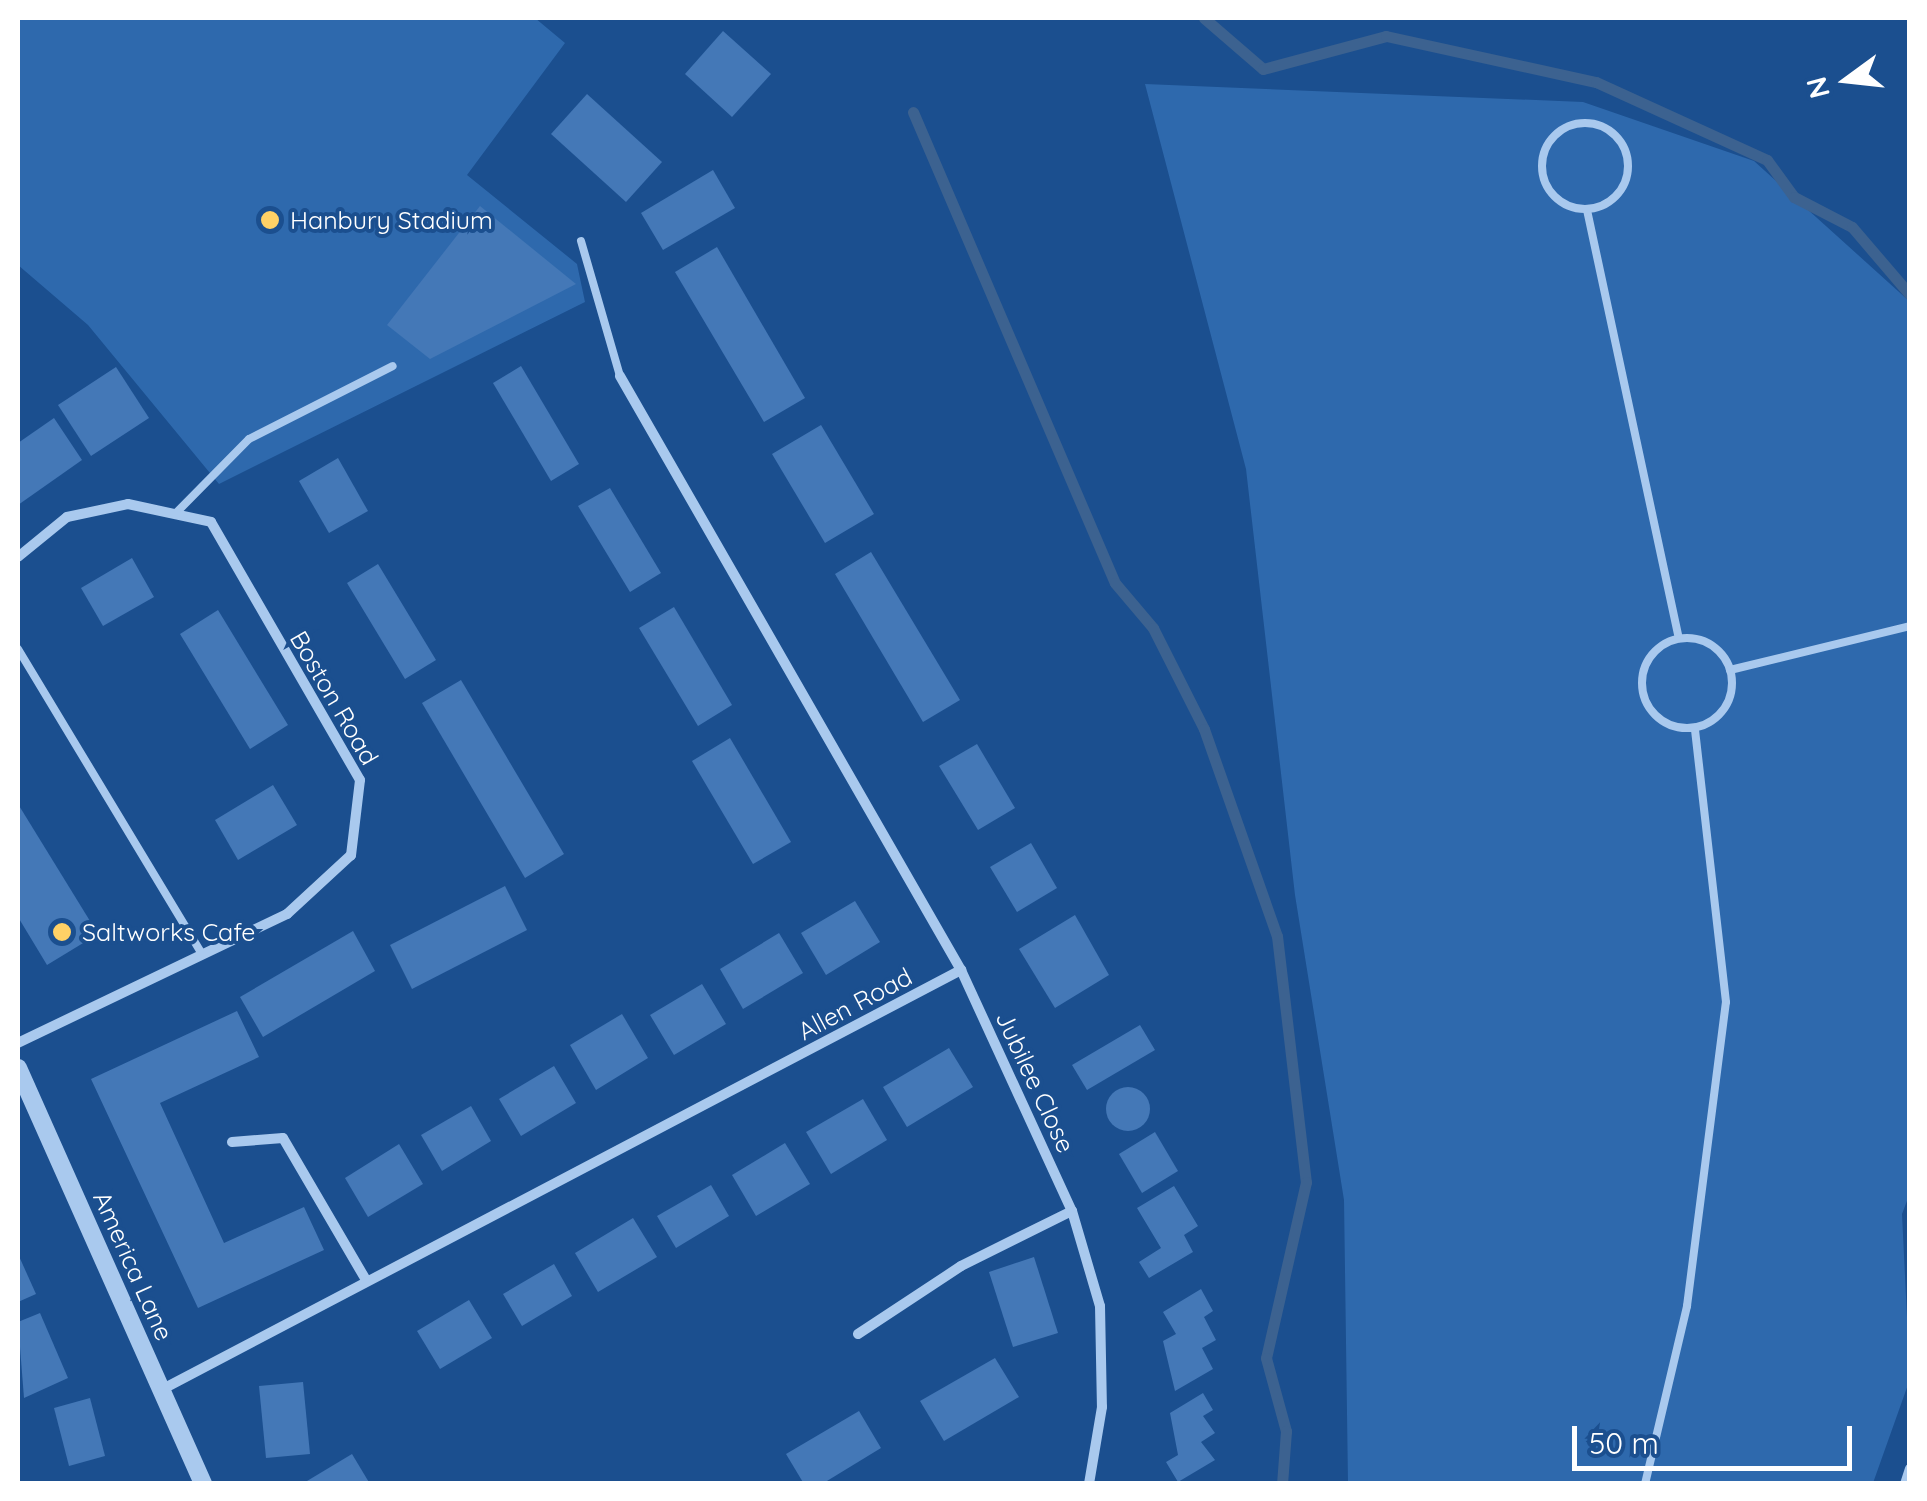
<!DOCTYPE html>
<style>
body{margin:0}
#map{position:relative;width:1927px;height:1501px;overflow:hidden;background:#1b4f8f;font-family:Quicksand,sans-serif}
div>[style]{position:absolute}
.green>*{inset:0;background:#2e69ad}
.stream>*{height:11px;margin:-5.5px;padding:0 5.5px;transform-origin:5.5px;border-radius:5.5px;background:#3c6290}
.building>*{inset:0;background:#4478b7}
.round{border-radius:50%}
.service>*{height:8px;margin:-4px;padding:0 4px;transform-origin:4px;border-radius:4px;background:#a9c9ee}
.service>.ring{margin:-4px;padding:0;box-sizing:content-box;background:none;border:8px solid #a9c9ee;border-radius:50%}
.minor>*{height:10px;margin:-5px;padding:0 5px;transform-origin:5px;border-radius:5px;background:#a9c9ee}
.tertiary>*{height:18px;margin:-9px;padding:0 9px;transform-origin:9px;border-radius:9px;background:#a9c9ee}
.dots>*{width:28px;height:28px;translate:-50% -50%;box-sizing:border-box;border:5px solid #1b4f8f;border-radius:50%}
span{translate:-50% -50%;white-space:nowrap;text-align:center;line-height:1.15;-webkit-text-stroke:8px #1b4f8f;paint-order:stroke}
.poi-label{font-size:25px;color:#fff}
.left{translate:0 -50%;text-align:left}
.street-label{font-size:25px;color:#fff}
.frame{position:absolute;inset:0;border:20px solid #fff;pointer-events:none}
.north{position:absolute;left:1797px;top:30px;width:100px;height:100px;-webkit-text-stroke:8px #1b4f8f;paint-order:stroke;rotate:255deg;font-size:28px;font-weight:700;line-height:40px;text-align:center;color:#fff}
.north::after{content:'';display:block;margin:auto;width:35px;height:45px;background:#fff;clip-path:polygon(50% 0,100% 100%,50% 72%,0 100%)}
.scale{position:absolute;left:1572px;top:1426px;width:280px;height:45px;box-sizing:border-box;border:5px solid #fff;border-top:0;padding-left:12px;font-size:30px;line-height:35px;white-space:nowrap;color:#fff;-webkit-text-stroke:8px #1b4f8f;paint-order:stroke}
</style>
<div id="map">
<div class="green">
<div style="clip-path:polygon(18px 18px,535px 18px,565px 43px,467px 175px,577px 264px,585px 302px,219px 484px,88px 325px,18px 265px)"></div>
<div style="clip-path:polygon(1145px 84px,1583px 102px,1754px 161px,1909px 301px,1910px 1193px,1902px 1214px,1910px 1379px,1873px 1483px,1348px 1483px,1344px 1200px,1295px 895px,1246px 469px)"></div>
</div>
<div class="stream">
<div style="left:1204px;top:18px;width:78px;rotate:40.8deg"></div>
<div style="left:1263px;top:69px;width:127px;rotate:-15deg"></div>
<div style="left:1386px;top:36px;width:215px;rotate:12.4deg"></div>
<div style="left:1596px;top:82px;width:188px;rotate:24.5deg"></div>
<div style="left:1767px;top:160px;width:46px;rotate:53.9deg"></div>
<div style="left:1794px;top:197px;width:65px;rotate:27.3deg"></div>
<div style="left:1852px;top:227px;width:89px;rotate:49.5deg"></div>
<div style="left:913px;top:112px;width:512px;rotate:66.79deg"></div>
<div style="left:1115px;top:583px;width:59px;rotate:49.8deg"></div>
<div style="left:1153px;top:628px;width:113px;rotate:63.2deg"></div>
<div style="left:1204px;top:729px;width:219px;rotate:70.6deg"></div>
<div style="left:1277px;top:936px;width:248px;rotate:83.3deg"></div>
<div style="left:1306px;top:1182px;width:180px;rotate:102.8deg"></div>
<div style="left:1266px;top:1358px;width:76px;rotate:74.7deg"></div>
<div style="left:1286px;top:1431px;width:53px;rotate:94.3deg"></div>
</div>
<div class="building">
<div style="clip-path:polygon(723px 31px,771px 74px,732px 117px,685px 74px)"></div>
<div style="clip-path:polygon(587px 94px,662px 162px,626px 202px,551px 134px)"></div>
<div style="clip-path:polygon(713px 170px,735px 208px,663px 250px,641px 213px)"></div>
<div style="clip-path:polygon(480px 206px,576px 284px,430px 359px,387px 325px)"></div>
<div style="clip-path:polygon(717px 247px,805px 398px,764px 422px,675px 272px)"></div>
<div style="clip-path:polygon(521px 366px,579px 464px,551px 481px,493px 383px)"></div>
<div style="clip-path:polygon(116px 367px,149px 418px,91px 456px,58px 405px)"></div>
<div style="clip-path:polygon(54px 418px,82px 460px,18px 505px,18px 443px)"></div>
<div style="clip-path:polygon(821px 425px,874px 514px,825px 543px,772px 454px)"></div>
<div style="clip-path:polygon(338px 458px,368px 511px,329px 533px,299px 481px)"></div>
<div style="clip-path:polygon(610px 488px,661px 573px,630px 592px,578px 506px)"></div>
<div style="clip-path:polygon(871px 552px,960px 700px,923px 722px,835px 574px)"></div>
<div style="clip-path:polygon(132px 558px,154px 597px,103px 626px,81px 588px)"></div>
<div style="clip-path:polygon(378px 564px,436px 660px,405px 679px,347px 583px)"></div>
<div style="clip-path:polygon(674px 607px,732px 705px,698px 726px,639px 628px)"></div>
<div style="clip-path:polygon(218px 610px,288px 725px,250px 749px,180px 634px)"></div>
<div style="clip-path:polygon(461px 680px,564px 854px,525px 878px,422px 703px)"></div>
<div style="clip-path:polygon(730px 738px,791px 842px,753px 864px,692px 761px)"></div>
<div style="clip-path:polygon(977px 744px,1015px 808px,978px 830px,939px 766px)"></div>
<div style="clip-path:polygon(273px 785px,297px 825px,238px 860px,215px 820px)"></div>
<div style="clip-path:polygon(18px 804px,98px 934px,47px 965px,18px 917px)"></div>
<div style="clip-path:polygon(1031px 843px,1057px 888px,1017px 912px,990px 867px)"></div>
<div style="clip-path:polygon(505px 886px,527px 930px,412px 989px,390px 945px)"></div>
<div style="clip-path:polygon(855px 901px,880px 942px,826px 975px,801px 933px)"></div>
<div style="clip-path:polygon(1075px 915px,1109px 975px,1055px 1008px,1019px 949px)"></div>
<div style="clip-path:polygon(353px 931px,375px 971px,263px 1037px,240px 997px)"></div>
<div style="clip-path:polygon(779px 933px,803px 973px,743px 1009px,720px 969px)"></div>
<div style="clip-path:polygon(702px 984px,726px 1024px,674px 1055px,650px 1015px)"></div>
<div style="clip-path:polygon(237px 1011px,259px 1057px,160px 1103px,224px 1243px,304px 1207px,324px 1250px,198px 1308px,91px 1079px)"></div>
<div style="clip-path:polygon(622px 1014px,648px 1058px,596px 1090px,570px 1045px)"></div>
<div style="clip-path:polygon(1140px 1025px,1155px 1050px,1087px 1090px,1072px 1065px)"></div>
<div style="clip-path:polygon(949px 1048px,973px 1087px,907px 1127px,883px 1087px)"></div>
<div style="clip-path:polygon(554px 1066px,576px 1103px,521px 1136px,499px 1099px)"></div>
<div class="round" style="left:1106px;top:1087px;width:44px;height:44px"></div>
<div style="clip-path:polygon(863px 1099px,887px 1140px,831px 1174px,806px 1132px)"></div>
<div style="clip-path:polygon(471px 1106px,491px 1141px,442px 1171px,421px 1135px)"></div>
<div style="clip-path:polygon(1155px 1132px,1178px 1171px,1142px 1193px,1119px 1154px)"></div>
<div style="clip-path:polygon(785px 1143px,810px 1184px,756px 1216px,732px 1175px)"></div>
<div style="clip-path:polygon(399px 1144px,423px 1184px,368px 1217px,345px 1178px)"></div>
<div style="clip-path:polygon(711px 1185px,729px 1216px,676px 1248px,657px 1216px)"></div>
<div style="clip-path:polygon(1174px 1186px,1198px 1226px,1184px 1235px,1193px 1252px,1149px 1278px,1139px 1262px,1161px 1248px,1137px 1208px)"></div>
<div style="clip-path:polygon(633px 1218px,657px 1257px,598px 1292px,575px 1253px)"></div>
<div style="clip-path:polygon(18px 1254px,36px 1294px,18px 1302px)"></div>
<div style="clip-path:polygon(1034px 1257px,1058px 1333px,1013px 1347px,989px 1272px)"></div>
<div style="clip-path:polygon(554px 1264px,572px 1296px,522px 1326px,503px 1294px)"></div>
<div style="clip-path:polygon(1201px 1289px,1213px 1311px,1204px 1317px,1216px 1340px,1202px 1348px,1213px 1369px,1175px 1391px,1163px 1341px,1176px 1334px,1163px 1312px)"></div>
<div style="clip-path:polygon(469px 1300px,492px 1338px,440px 1369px,417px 1331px)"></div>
<div style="clip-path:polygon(40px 1313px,68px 1378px,24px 1398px,18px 1322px)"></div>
<div style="clip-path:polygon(995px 1358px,1019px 1397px,944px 1441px,920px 1401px)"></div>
<div style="clip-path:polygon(303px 1382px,310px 1454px,266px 1458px,259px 1386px)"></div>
<div style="clip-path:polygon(1203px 1393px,1213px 1410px,1203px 1416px,1215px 1433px,1201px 1442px,1215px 1460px,1178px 1482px,1166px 1462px,1178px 1455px,1170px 1413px)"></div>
<div style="clip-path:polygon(90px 1398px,105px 1456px,69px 1466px,54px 1408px)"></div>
<div style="clip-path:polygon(859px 1411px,881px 1448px,822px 1484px,804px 1484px,786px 1454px)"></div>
<div style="clip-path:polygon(352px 1454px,370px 1484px,302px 1484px)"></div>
</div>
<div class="service">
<div class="ring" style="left:1542px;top:123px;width:78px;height:78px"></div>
<div style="left:1587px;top:210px;width:438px;rotate:77.9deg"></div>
<div style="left:581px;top:241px;width:141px;rotate:73.9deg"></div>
<div style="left:175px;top:514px;width:105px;rotate:-45.4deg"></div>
<div style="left:249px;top:439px;width:161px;rotate:-26.9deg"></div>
<div class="ring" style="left:1642px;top:638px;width:82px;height:82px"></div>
<div style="left:18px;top:649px;width:356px;rotate:58.9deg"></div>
<div style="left:1730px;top:670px;width:185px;rotate:-13.7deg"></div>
<div style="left:1645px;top:1484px;width:183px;rotate:-76.7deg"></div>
<div style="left:1687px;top:1306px;width:306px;rotate:-82.7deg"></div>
<div style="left:1726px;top:1002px;width:276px;rotate:-96.5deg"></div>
</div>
<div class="minor">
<div style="left:18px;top:557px;width:63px;rotate:-39.2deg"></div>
<div style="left:67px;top:517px;width:62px;rotate:-12deg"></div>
<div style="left:128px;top:504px;width:85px;rotate:12.2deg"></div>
<div style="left:211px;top:522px;width:298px;rotate:60deg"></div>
<div style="left:360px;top:780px;width:76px;rotate:96.8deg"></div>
<div style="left:351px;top:855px;width:87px;rotate:137.3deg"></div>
<div style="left:287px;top:914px;width:298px;rotate:154.4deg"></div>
<div style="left:961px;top:970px;width:265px;rotate:65.3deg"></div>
<div style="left:1072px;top:1211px;width:99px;rotate:73.6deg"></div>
<div style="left:1100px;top:1306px;width:101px;rotate:88.9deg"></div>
<div style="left:1102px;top:1407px;width:78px;rotate:99.6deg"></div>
<div style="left:232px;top:1142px;width:51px;rotate:-4.5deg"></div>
<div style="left:283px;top:1138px;width:164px;rotate:59.7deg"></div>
<div style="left:858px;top:1334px;width:123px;rotate:-33.4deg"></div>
<div style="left:961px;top:1266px;width:124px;rotate:-26.4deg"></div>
<div style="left:161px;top:1390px;width:904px;rotate:-27.7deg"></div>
<div style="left:961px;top:970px;width:685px;rotate:-119.86deg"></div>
<div style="left:1905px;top:1484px;width:16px;rotate:-72deg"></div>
</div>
<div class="tertiary">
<div style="left:18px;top:1068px;width:455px;rotate:66deg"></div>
</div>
<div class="dots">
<div style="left:270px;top:220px;background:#ffd166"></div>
<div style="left:62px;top:932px;background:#ffd166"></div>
</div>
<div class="poi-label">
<span class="left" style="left:290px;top:220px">Hanbury Stadium</span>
<span class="left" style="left:82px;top:932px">Saltworks Cafe</span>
</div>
<div class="street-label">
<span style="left:334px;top:698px;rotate:60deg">Boston Road</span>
<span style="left:855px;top:1004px;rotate:-28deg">Allen Road</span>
<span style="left:1035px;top:1082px;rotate:65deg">Jubilee Close</span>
<span style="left:133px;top:1266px;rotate:66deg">America Lane</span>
</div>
<div class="frame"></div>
<div class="north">N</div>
<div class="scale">50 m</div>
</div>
